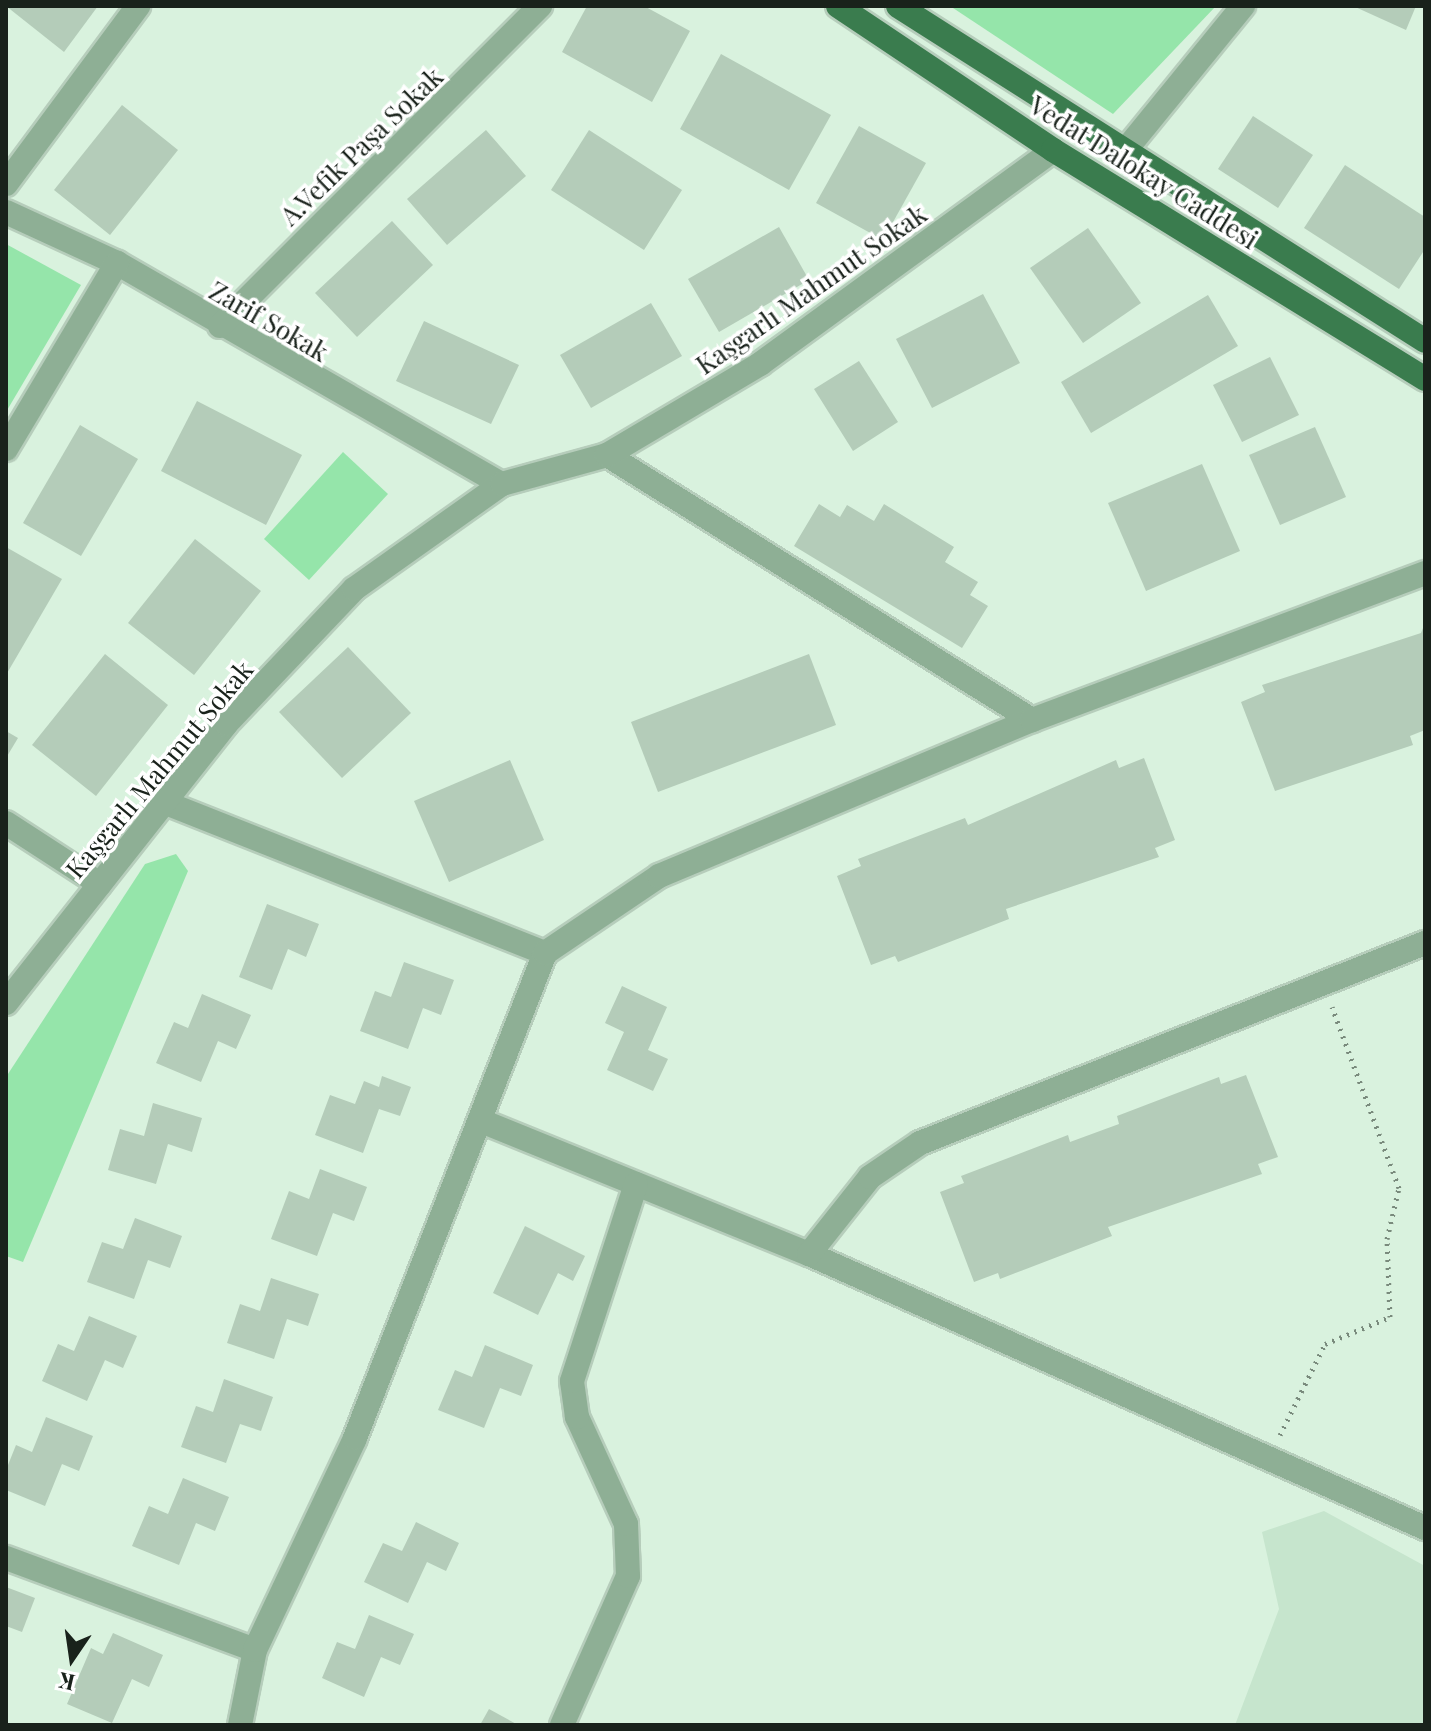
<!DOCTYPE html>
<meta charset="utf-8">
<style>
body{margin:0}
#map{position:relative;width:1431px;height:1731px;overflow:hidden;background:#d9f2de;font-family:"Playfair Display",serif}
div>[style]{position:absolute}
.built>*{inset:0;background:#c6e5cd}
.green>*{inset:0;background:#95e5aa}
.building>*{inset:0;background:#b4ccb9}
.path>*{height:5px;margin-top:-2.5px;transform-origin:0;background:repeating-linear-gradient(90deg,#798a7c 0 2px,transparent 0 8px)}
.roads{filter:drop-shadow(2px 0 #b6cdbb) drop-shadow(-2px 0 #b6cdbb) drop-shadow(0 2px #b6cdbb) drop-shadow(0 -2px #b6cdbb)}
.minor>*{height:24px;margin:-12px;padding:0 12px;transform-origin:12px;border-radius:12px;background:#8eaf95}
.major>*{height:24px;margin:-12px;padding:0 12px;transform-origin:12px;border-radius:12px;background:#3a7c4e}
span{translate:-50% -50%;white-space:nowrap;text-align:center;line-height:1.15;-webkit-text-stroke:7px #fff;paint-order:stroke}
.street-label{font-size:26px;color:#19221b}
.frame{position:absolute;inset:0;border:8px solid #19221b;pointer-events:none}
.north{position:absolute;left:32px;top:1619px;width:80px;height:80px;-webkit-text-stroke:6px #fff;paint-order:stroke;rotate:193deg;font-size:22px;font-weight:700;line-height:32px;text-align:center;color:#19221b}
.north::after{content:'';display:block;margin:auto;width:28px;height:36px;background:#19221b;clip-path:polygon(50% 0,100% 100%,50% 72%,0 100%)}
</style>
<div id="map">
<div class="built">
<div style="clip-path:polygon(1324px 1511px,1425px 1566px,1425px 1725px,1235px 1725px,1279px 1609px,1262px 1532px)"></div>
</div>
<div class="green">
<div style="clip-path:polygon(950px 6px,1216px 6px,1113px 114px)"></div>
<div style="clip-path:polygon(6px 244px,81px 285px,6px 412px)"></div>
<div style="clip-path:polygon(343px 452px,388px 494px,309px 580px,264px 539px)"></div>
<div style="clip-path:polygon(176px 854px,188px 871px,23px 1262px,6px 1256px,6px 1077px,145px 864px)"></div>
</div>
<div class="building">
<div style="clip-path:polygon(6px 6px,98px 6px,64px 52px)"></div>
<div style="clip-path:polygon(587px 6px,644px 6px,690px 31px,652px 102px,562px 52px)"></div>
<div style="clip-path:polygon(1353px 6px,1416px 6px,1406px 30px)"></div>
<div style="clip-path:polygon(721px 54px,831px 115px,789px 190px,680px 129px)"></div>
<div style="clip-path:polygon(122px 105px,178px 150px,110px 235px,54px 190px)"></div>
<div style="clip-path:polygon(1253px 116px,1313px 155px,1278px 208px,1218px 169px)"></div>
<div style="clip-path:polygon(859px 126px,926px 163px,883px 240px,816px 203px)"></div>
<div style="clip-path:polygon(486px 130px,526px 176px,447px 245px,407px 199px)"></div>
<div style="clip-path:polygon(589px 130px,682px 190px,644px 250px,551px 190px)"></div>
<div style="clip-path:polygon(1345px 165px,1425px 217px,1425px 249px,1399px 289px,1304px 228px)"></div>
<div style="clip-path:polygon(392px 221px,433px 265px,357px 337px,315px 293px)"></div>
<div style="clip-path:polygon(779px 227px,809px 280px,719px 332px,688px 279px)"></div>
<div style="clip-path:polygon(1088px 228px,1141px 303px,1083px 343px,1030px 268px)"></div>
<div style="clip-path:polygon(983px 294px,1020px 363px,932px 408px,896px 339px)"></div>
<div style="clip-path:polygon(1208px 295px,1238px 346px,1091px 433px,1061px 382px)"></div>
<div style="clip-path:polygon(651px 303px,682px 356px,591px 408px,560px 355px)"></div>
<div style="clip-path:polygon(424px 321px,519px 365px,491px 424px,396px 381px)"></div>
<div style="clip-path:polygon(1270px 357px,1299px 415px,1242px 442px,1213px 385px)"></div>
<div style="clip-path:polygon(859px 361px,898px 422px,853px 451px,814px 389px)"></div>
<div style="clip-path:polygon(197px 401px,302px 455px,266px 525px,161px 471px)"></div>
<div style="clip-path:polygon(80px 425px,138px 459px,81px 556px,23px 523px)"></div>
<div style="clip-path:polygon(1315px 427px,1346px 497px,1280px 525px,1249px 455px)"></div>
<div style="clip-path:polygon(1202px 464px,1240px 551px,1146px 591px,1108px 503px)"></div>
<div style="clip-path:polygon(819px 504px,840px 517px,847px 505px,874px 521px,884px 504px,954px 547px,945px 562px,978px 582px,970px 595px,988px 606px,962px 648px,794px 546px)"></div>
<div style="clip-path:polygon(195px 539px,261px 591px,194px 675px,128px 623px)"></div>
<div style="clip-path:polygon(6px 547px,62px 579px,6px 675px)"></div>
<div style="clip-path:polygon(1425px 623px,1425px 730px,1410px 736px,1413px 745px,1275px 791px,1241px 702px,1265px 692px,1262px 685px,1421px 633px)"></div>
<div style="clip-path:polygon(348px 647px,411px 713px,342px 778px,279px 712px)"></div>
<div style="clip-path:polygon(105px 654px,168px 705px,96px 796px,32px 745px)"></div>
<div style="clip-path:polygon(809px 654px,836px 725px,658px 792px,631px 722px)"></div>
<div style="clip-path:polygon(6px 731px,18px 738px,6px 758px)"></div>
<div style="clip-path:polygon(1144px 758px,1175px 840px,1155px 848px,1159px 857px,1006px 909px,1009px 919px,898px 962px,895px 956px,871px 965px,837px 876px,861px 866px,858px 859px,965px 818px,968px 825px,1116px 760px,1119px 768px)"></div>
<div style="clip-path:polygon(510px 760px,544px 840px,449px 882px,414px 801px)"></div>
<div style="clip-path:polygon(267px 904px,319px 924px,306px 957px,288px 949px,272px 990px,239px 977px)"></div>
<div style="clip-path:polygon(404px 962px,454px 980px,441px 1015px,423px 1008px,408px 1049px,360px 1031px,375px 991px,391px 997px)"></div>
<div style="clip-path:polygon(622px 986px,667px 1007px,648px 1050px,668px 1059px,653px 1091px,607px 1070px,624px 1032px,605px 1023px)"></div>
<div style="clip-path:polygon(202px 994px,251px 1015px,236px 1049px,218px 1041px,201px 1082px,156px 1063px,174px 1022px,188px 1028px)"></div>
<div style="clip-path:polygon(1246px 1075px,1278px 1157px,1258px 1164px,1262px 1174px,1108px 1227px,1112px 1236px,1000px 1279px,998px 1273px,974px 1282px,940px 1192px,964px 1183px,961px 1176px,1068px 1135px,1070px 1142px,1119px 1124px,1117px 1116px,1219px 1077px,1221px 1084px)"></div>
<div style="clip-path:polygon(382px 1076px,411px 1087px,400px 1116px,379px 1109px,363px 1153px,315px 1135px,330px 1095px,355px 1104px,364px 1081px,379px 1087px)"></div>
<div style="clip-path:polygon(153px 1103px,202px 1118px,192px 1152px,168px 1144px,156px 1184px,108px 1170px,120px 1129px,144px 1136px)"></div>
<div style="clip-path:polygon(320px 1169px,367px 1187px,354px 1221px,333px 1213px,317px 1256px,271px 1239px,289px 1191px,309px 1199px)"></div>
<div style="clip-path:polygon(135px 1218px,182px 1236px,170px 1268px,148px 1260px,134px 1299px,87px 1282px,102px 1242px,123px 1249px)"></div>
<div style="clip-path:polygon(525px 1226px,585px 1256px,573px 1281px,558px 1273px,538px 1315px,493px 1293px)"></div>
<div style="clip-path:polygon(271px 1278px,319px 1294px,308px 1326px,287px 1319px,274px 1359px,227px 1343px,240px 1304px,260px 1311px)"></div>
<div style="clip-path:polygon(89px 1316px,137px 1336px,123px 1368px,105px 1360px,87px 1401px,42px 1381px,58px 1344px,74px 1351px)"></div>
<div style="clip-path:polygon(485px 1345px,533px 1365px,521px 1396px,500px 1388px,484px 1428px,438px 1410px,455px 1370px,472px 1377px)"></div>
<div style="clip-path:polygon(224px 1379px,273px 1397px,261px 1431px,240px 1424px,226px 1463px,181px 1447px,196px 1406px,213px 1412px)"></div>
<div style="clip-path:polygon(46px 1417px,93px 1436px,79px 1471px,62px 1464px,45px 1506px,6px 1490px,6px 1470px,16px 1445px,32px 1452px)"></div>
<div style="clip-path:polygon(183px 1478px,229px 1497px,215px 1531px,196px 1523px,179px 1565px,132px 1546px,149px 1506px,168px 1514px)"></div>
<div style="clip-path:polygon(416px 1522px,459px 1543px,446px 1571px,427px 1562px,408px 1603px,364px 1582px,383px 1543px,402px 1551px)"></div>
<div style="clip-path:polygon(6px 1587px,35px 1598px,22px 1632px,6px 1626px)"></div>
<div style="clip-path:polygon(369px 1615px,414px 1634px,400px 1665px,381px 1657px,364px 1697px,322px 1678px,337px 1642px,355px 1649px)"></div>
<div style="clip-path:polygon(113px 1633px,163px 1655px,149px 1687px,132px 1679px,112px 1723px,67px 1704px,91px 1648px,103px 1654px)"></div>
<div style="clip-path:polygon(489px 1709px,518px 1725px,480px 1725px)"></div>
</div>
<div class="path">
<div style="left:1280px;top:1435px;width:102px;rotate:-63.7deg"></div>
<div style="left:1325px;top:1344px;width:70px;rotate:-22.6deg"></div>
<div style="left:1390px;top:1317px;width:78px;rotate:-92.2deg"></div>
<div style="left:1387px;top:1239px;width:52px;rotate:-76.8deg"></div>
<div style="left:1399px;top:1188px;width:193px;rotate:-110.3deg"></div>
</div>
<div class="roads">
<div class="minor">
<div style="left:1128px;top:147px;width:182px;rotate:-50.8deg"></div>
<div style="left:6px;top:184px;width:222px;rotate:-53.4deg"></div>
<div style="left:6px;top:212px;width:122px;rotate:24.7deg"></div>
<div style="left:117px;top:263px;width:444px;rotate:29.9deg"></div>
<div style="left:220px;top:326px;width:453px;rotate:-45deg"></div>
<div style="left:6px;top:449px;width:217px;rotate:-59.2deg"></div>
<div style="left:607px;top:455px;width:501px;rotate:31.94deg"></div>
<div style="left:166px;top:803px;width:408px;rotate:21.6deg"></div>
<div style="left:6px;top:823px;width:112px;rotate:33deg"></div>
<div style="left:6px;top:1003px;width:355px;rotate:-51.7deg"></div>
<div style="left:226px;top:724px;width:186px;rotate:-46.5deg"></div>
<div style="left:354px;top:589px;width:181px;rotate:-35.4deg"></div>
<div style="left:502px;top:484px;width:109px;rotate:-15.4deg"></div>
<div style="left:607px;top:455px;width:178px;rotate:-30.7deg"></div>
<div style="left:760px;top:364px;width:363px;rotate:-36.1deg"></div>
<div style="left:481px;top:1121px;width:354px;rotate:22.1deg"></div>
<div style="left:809px;top:1254px;width:674px;rotate:23.98deg"></div>
<div style="left:809px;top:1254px;width:98px;rotate:-51.6deg"></div>
<div style="left:870px;top:1177px;width:60px;rotate:-34.2deg"></div>
<div style="left:920px;top:1143px;width:543px;rotate:-21.61deg"></div>
<div style="left:6px;top:1558px;width:265px;rotate:20.3deg"></div>
<div style="left:240px;top:1725px;width:76px;rotate:-78.7deg"></div>
<div style="left:255px;top:1650px;width:234px;rotate:-64.7deg"></div>
<div style="left:355px;top:1438px;width:521px;rotate:-68.61deg"></div>
<div style="left:545px;top:953px;width:138px;rotate:-34deg"></div>
<div style="left:659px;top:876px;width:404px;rotate:-22.7deg"></div>
<div style="left:1032px;top:720px;width:420px;rotate:-20.5deg"></div>
<div style="left:562px;top:1725px;width:163px;rotate:-66.1deg"></div>
<div style="left:628px;top:1576px;width:52px;rotate:-92.2deg"></div>
<div style="left:626px;top:1524px;width:118px;rotate:-114.6deg"></div>
<div style="left:577px;top:1417px;width:36px;rotate:-98deg"></div>
<div style="left:572px;top:1381px;width:207px;rotate:-72deg"></div>
</div>
<div class="major">
<div style="left:838px;top:6px;width:259px;rotate:33.8deg"></div>
<div style="left:1053px;top:150px;width:437px;rotate:31.6deg"></div>
<div style="left:898px;top:6px;width:624px;rotate:32.44deg"></div>
</div>
</div>
<div class="street-label">
<span style="left:361px;top:146px;rotate:-44deg">A.Vefik Paşa Sokak</span>
<span style="left:1144px;top:172px;rotate:32deg">Vedat Dalokay Caddesi</span>
<span style="left:811px;top:289px;rotate:-35deg">Kaşgarlı Mahmut Sokak</span>
<span style="left:269px;top:321px;rotate:30deg">Zarif Sokak</span>
<span style="left:159px;top:769px;rotate:-50deg">Kaşgarlı Mahmut Sokak</span>
</div>
<div class="frame"></div>
<div class="north">K</div>
</div>
